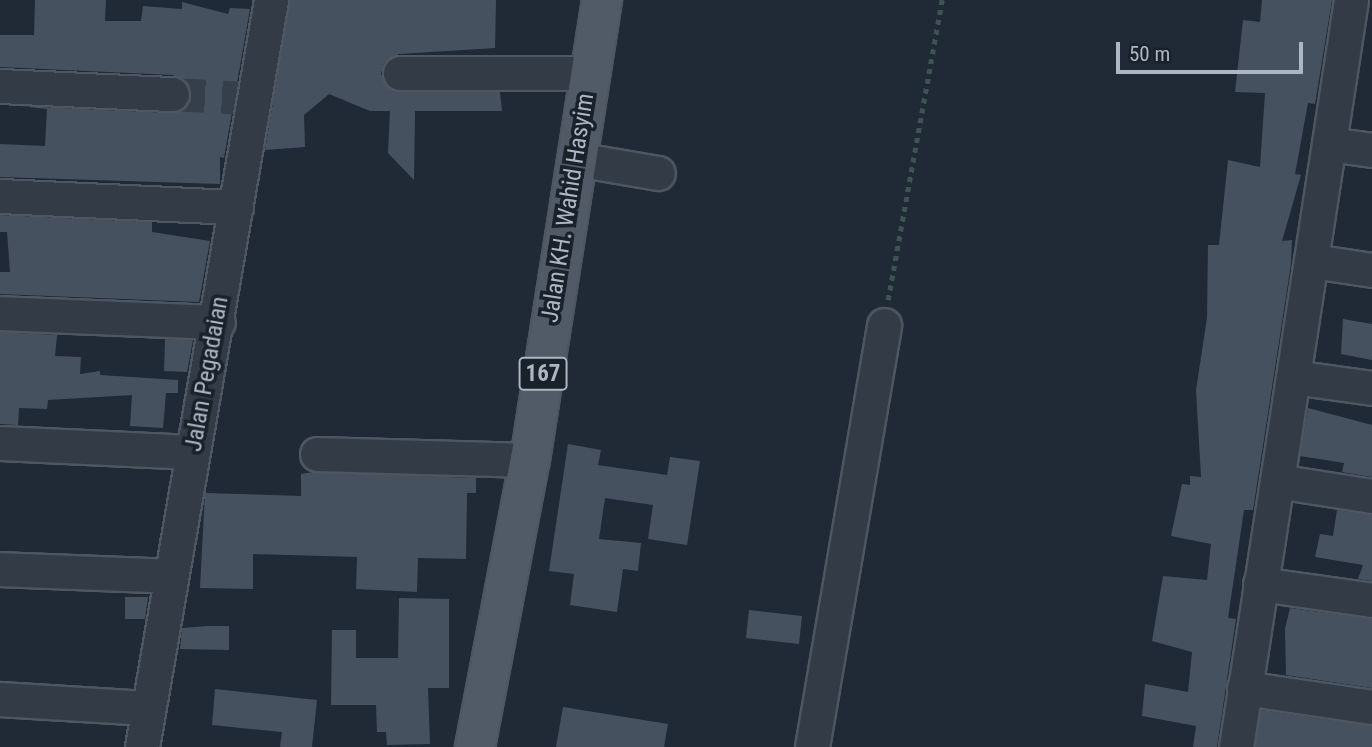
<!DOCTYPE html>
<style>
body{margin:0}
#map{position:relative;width:1372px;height:747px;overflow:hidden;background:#202a36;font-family:"Roboto Condensed",sans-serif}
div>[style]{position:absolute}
.building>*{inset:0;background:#465160}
.minor-tunnel>*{height:33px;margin-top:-16.5px;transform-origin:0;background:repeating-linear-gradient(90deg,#353f4b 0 33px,transparent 0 50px)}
.path>*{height:4.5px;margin-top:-2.25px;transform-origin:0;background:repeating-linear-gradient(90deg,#3f5354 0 5px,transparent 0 10px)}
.roads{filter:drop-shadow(2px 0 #4e5761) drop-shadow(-2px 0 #4e5761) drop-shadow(0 2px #4e5761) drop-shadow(0 -2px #4e5761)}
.minor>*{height:33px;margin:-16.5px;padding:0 16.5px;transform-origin:16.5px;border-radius:16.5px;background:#333c46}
.major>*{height:38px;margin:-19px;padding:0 19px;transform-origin:19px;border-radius:19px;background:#515b67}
span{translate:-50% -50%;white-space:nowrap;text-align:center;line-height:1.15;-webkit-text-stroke:7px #19212b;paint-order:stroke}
.shield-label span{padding:2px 5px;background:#19212b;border:2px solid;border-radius:5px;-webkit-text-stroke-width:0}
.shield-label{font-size:23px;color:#adb7c3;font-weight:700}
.street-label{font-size:24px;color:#adb7c3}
.scale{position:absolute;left:1116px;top:42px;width:187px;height:32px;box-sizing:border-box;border:4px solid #adb7c3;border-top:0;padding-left:9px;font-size:21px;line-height:24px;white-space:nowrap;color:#adb7c3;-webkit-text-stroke:5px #19212b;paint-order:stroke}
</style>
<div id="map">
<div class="building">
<div style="clip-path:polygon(35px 0,106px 0,105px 21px,141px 21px,143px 6px,182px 9px,182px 2px,228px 14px,230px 8px,250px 9px,224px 158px,220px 157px,220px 184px,0 177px,0 144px,45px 146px,47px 109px,19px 106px,171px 113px,181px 111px,191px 96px,189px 85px,173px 75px,0 67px,0 35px,34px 35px)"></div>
<div style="clip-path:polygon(290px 0,496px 0,495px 48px,399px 54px,384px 63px,381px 74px,390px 89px,399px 92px,500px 92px,502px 111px,415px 111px,414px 180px,388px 153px,390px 111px,370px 111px,329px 94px,304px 115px,305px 147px,265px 150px)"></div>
<div style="clip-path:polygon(1262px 0,1332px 0,1315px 104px,1308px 103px,1295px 174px,1301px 175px,1282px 241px,1292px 240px,1291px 264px,1253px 510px,1244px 510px,1228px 618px,1236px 619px,1217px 747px,1193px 747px,1196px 726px,1142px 716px,1145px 684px,1188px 692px,1192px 652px,1152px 641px,1163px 576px,1207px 580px,1211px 544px,1171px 536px,1182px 484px,1190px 485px,1190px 476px,1201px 477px,1196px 390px,1207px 318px,1208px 245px,1219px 245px,1228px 160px,1260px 167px,1265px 93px,1235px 92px,1243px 20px,1260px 22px)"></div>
<div style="clip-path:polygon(0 215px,152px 222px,152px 232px,210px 241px,199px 302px,0 294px,0 272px,10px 272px,7px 232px,0 232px)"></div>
<div style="clip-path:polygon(1343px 319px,1372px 324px,1372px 360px,1341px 354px)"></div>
<div style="clip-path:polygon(0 332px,57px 335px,55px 356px,81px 357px,80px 374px,100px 371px,100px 375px,178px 380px,178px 393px,166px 393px,163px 428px,130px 426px,132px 395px,48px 400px,47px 409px,19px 408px,18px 425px,0 424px)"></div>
<div style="clip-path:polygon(165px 339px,193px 340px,187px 372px,164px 371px)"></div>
<div style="clip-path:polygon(1308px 408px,1372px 425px,1372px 477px,1342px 472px,1344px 463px,1300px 456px)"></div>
<div style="clip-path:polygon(568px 444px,601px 450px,598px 465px,667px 475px,670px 457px,700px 461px,687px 545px,648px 539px,653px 505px,605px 498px,599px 539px,641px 543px,638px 571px,623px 569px,617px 612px,570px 605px,574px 574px,549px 571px)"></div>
<div style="clip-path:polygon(313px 472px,476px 478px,476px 493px,467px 493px,466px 559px,418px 558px,417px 592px,356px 589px,357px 557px,253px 554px,253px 589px,200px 588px,205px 493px,301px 496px,301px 474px)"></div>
<div style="clip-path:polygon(1337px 510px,1372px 515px,1372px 581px,1358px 579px,1363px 565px,1315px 557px,1320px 534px,1333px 536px)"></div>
<div style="clip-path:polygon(125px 597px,148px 597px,145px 619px,125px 619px)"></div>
<div style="clip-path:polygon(399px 598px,449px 599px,449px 688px,428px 688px,430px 744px,387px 745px,386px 732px,377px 732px,376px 705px,331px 705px,332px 630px,356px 630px,356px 658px,398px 658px)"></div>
<div style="clip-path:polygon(1290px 608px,1372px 619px,1372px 688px,1286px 675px,1285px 629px)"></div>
<div style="clip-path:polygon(749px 610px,802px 616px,799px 644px,746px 638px)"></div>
<div style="clip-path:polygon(208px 626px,229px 626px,229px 650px,180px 649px,182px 628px)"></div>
<div style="clip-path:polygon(215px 689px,317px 700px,312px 747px,280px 747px,282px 732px,212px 725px)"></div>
<div style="clip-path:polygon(563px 707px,668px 724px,664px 747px,556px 747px)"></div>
<div style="clip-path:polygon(1261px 710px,1372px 726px,1372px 747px,1255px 747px)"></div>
</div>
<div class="minor-tunnel">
<div style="left:172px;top:94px;width:74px;rotate:3.1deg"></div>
</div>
<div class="path">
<div style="left:888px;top:300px;width:305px;rotate:-79.8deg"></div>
</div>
<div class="roads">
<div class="minor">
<div style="left:400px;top:73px;width:189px"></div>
<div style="left:0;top:86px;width:172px;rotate:2.7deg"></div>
<div style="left:1329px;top:144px;width:43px;rotate:7.9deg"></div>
<div style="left:576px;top:159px;width:83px;rotate:9.7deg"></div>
<div style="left:0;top:196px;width:236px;rotate:2.7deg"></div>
<div style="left:1312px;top:261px;width:61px;rotate:8.5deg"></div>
<div style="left:0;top:313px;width:218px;rotate:2.4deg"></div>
<div style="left:1293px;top:377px;width:80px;rotate:7.9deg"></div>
<div style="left:0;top:443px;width:193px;rotate:2.7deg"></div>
<div style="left:317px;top:454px;width:213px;rotate:1.6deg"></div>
<div style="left:1277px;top:481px;width:96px;rotate:9deg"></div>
<div style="left:0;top:569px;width:171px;rotate:2.3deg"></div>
<div style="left:1260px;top:584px;width:113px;rotate:8.1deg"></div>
<div style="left:1244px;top:688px;width:129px;rotate:8.4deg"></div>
<div style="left:0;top:699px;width:147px;rotate:3.5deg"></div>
<div style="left:142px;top:747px;width:758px;rotate:-80.2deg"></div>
<div style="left:812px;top:747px;width:428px;rotate:-80.3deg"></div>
<div style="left:1236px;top:747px;width:756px;rotate:-81.25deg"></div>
</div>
<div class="major">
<div style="left:475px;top:747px;width:292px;rotate:-79.2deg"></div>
<div style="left:530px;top:460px;width:466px;rotate:-81.1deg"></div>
</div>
</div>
<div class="shield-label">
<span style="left:543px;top:374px">167</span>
</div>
<div class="street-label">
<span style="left:568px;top:208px;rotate:-81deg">Jalan KH. Wahid Hasyim</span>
<span style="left:207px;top:374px;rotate:-80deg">Jalan Pegadaian</span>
</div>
<div class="scale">50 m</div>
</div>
